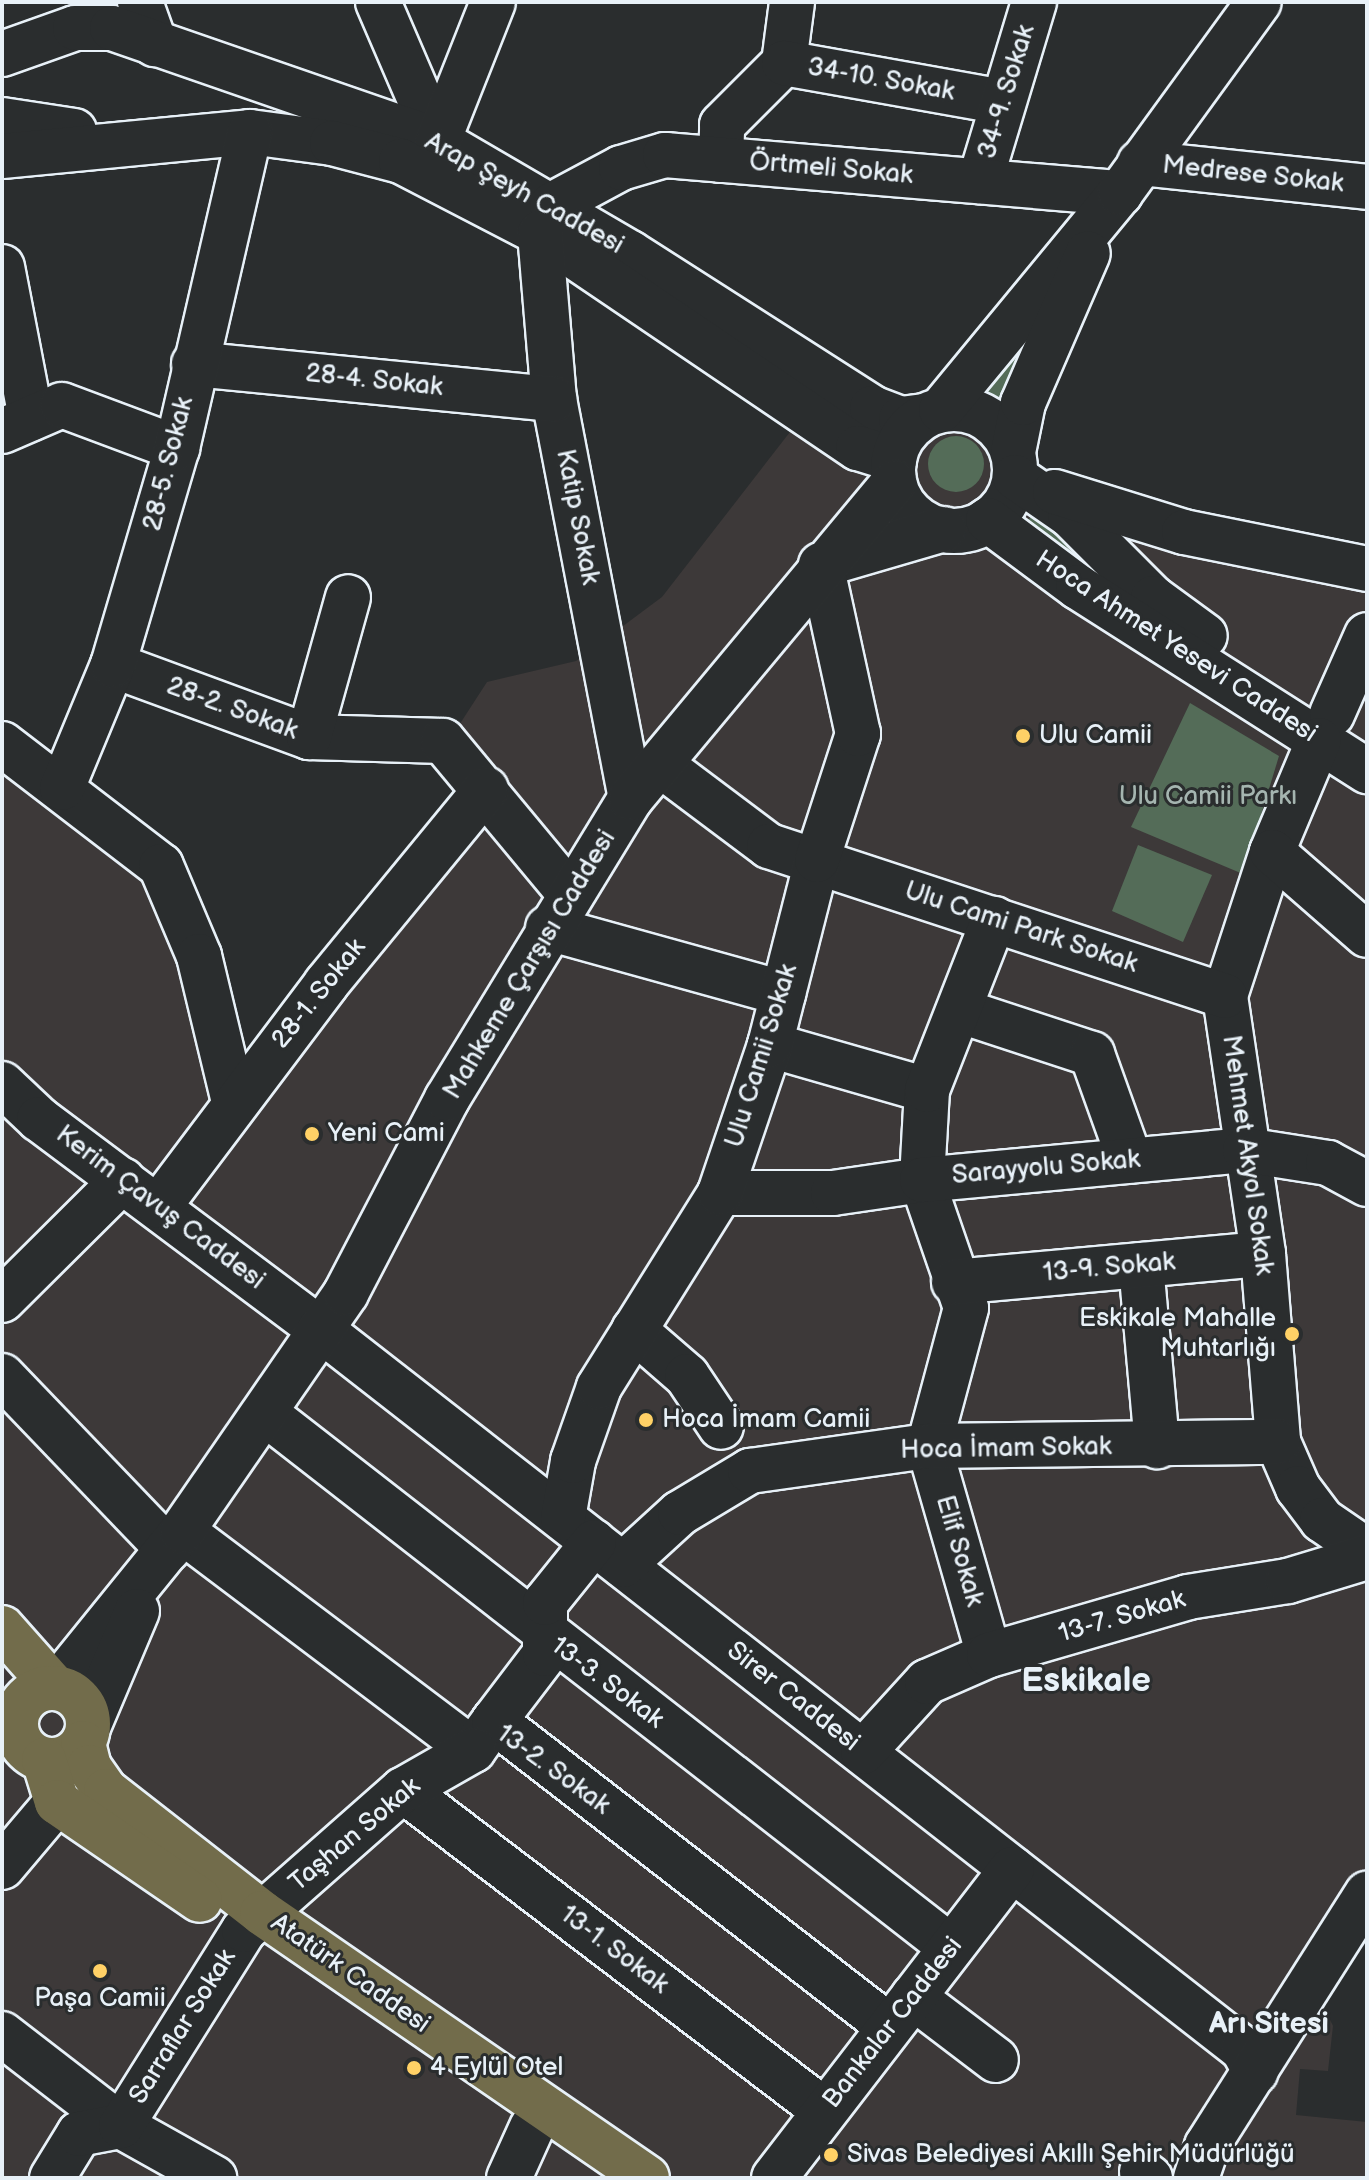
<!DOCTYPE html>
<meta charset="utf-8">
<style>
body{margin:0}
#map{position:relative;width:1369px;height:2180px;overflow:hidden;background:#2a2d2e;font-family:"Balsamiq Sans",sans-serif}
div>[style]{position:absolute}
.built>*{inset:0;background:#3d3939}
.green>*{inset:0;background:#546c58}
.round{border-radius:50%}
.roads{filter:drop-shadow(2px 0 #e8f1f8) drop-shadow(-2px 0 #e8f1f8) drop-shadow(0 2px #e8f1f8) drop-shadow(0 -2px #e8f1f8)}
.minor>*{height:44px;margin:-22px;padding:0 22px;transform-origin:22px;border-radius:22px;background:#2a2d2e}
.minor>.ring{margin:-22px;padding:0;box-sizing:content-box;background:none;border:44px solid #2a2d2e;border-radius:50%}
.major>*{height:44px;margin:-22px;padding:0 22px;transform-origin:22px;border-radius:22px;background:#726c4b}
.major>.ring{margin:-22px;padding:0;box-sizing:content-box;background:none;border:44px solid #726c4b;border-radius:50%}
.dots>*{width:22px;height:22px;translate:-50% -50%;box-sizing:border-box;border:4px solid #2a2d2e;border-radius:50%}
span{translate:-50% -50%;white-space:nowrap;text-align:center;line-height:1.15;-webkit-text-stroke:6px #2a2d2e;paint-order:stroke}
.street-label{font-size:26px;color:#e8f1f8}
.poi-label{font-size:26px;color:#e8f1f8}
.left{translate:0 -50%;text-align:left}
.right{translate:-100% -50%;text-align:right}
.park-label{font-size:26px;color:#a5b5b0}
.quarter-label{font-size:30px;color:#e8f1f8;font-weight:700}
.district-label{font-size:34px;color:#e8f1f8;font-weight:700}
.frame{position:absolute;inset:0;border:4px solid #e8f1f8;pointer-events:none}
</style>
<div id="map">
<div class="built">
<div style="clip-path:polygon(842px 365px,900px 400px,947px 389px,994px 403px,1026px 435px,1035px 472px,1367px 557px,1367px 1930px,1322px 2003px,1333px 2026px,1328px 2071px,1300px 2069px,1296px 2115px,1367px 2122px,1367px 2178px,2px 2178px,2px 734px,167px 858px,242px 1070px,472px 791px,439px 756px,487px 682px,576px 661px,662px 597px)"></div>
</div>
<div class="green">
<div style="clip-path:polygon(1050px 285px,1012px 406px,975px 392px)"></div>
<div class="round" style="left:928px;top:436px;width:56px;height:56px"></div>
<div style="clip-path:polygon(1051px 515px,1157px 621px,1020px 529px,1030px 518px)"></div>
<div style="clip-path:polygon(1190px 703px,1279px 756px,1243px 874px,1131px 827px)"></div>
<div style="clip-path:polygon(1138px 845px,1212px 875px,1183px 942px,1112px 911px)"></div>
</div>
<div class="roads">
<div class="minor">
<div style="left:140px;top:2px;width:45px;rotate:70.3deg"></div>
<div style="left:378px;top:2px;width:151px;rotate:66.7deg"></div>
<div style="left:2px;top:54px;width:77px;rotate:-19.6deg"></div>
<div style="left:75px;top:28px;width:37px"></div>
<div style="left:112px;top:28px;width:345px;rotate:19.1deg"></div>
<div style="left:438px;top:141px;width:222px;rotate:30.3deg"></div>
<div style="left:630px;top:253px;width:287px;rotate:32.6deg"></div>
<div style="left:872px;top:408px;width:31px;rotate:21deg"></div>
<div style="left:901px;top:419px;width:23px;rotate:-7deg"></div>
<div style="left:784px;top:63px;width:62px;rotate:-82.5deg"></div>
<div style="left:2px;top:120px;width:73px;rotate:8.7deg"></div>
<div style="left:438px;top:141px;width:149px;rotate:-68.4deg"></div>
<div style="left:2px;top:156px;width:249px;rotate:-5.5deg"></div>
<div style="left:250px;top:132px;width:83px;rotate:7.6deg"></div>
<div style="left:332px;top:143px;width:71px;rotate:14.6deg"></div>
<div style="left:401px;top:161px;width:157px;rotate:27.4deg"></div>
<div style="left:540px;top:233px;width:384px;rotate:34.1deg"></div>
<div style="left:858px;top:448px;width:38px;rotate:17deg"></div>
<div style="left:721px;top:160px;width:35px;rotate:-88deg"></div>
<div style="left:722px;top:125px;width:88px;rotate:-45deg"></div>
<div style="left:784px;top:63px;width:222px;rotate:10.1deg"></div>
<div style="left:1140px;top:163px;width:228px;rotate:6deg"></div>
<div style="left:980px;top:181px;width:187px;rotate:-73.2deg"></div>
<div style="left:552px;top:205px;width:78px;rotate:-28.2deg"></div>
<div style="left:621px;top:168px;width:46px;rotate:-16.5deg"></div>
<div style="left:665px;top:155px;width:457px;rotate:4.8deg"></div>
<div style="left:540px;top:233px;width:167px;rotate:85.2deg"></div>
<div style="left:554px;top:399px;width:406px;rotate:79.1deg"></div>
<div style="left:2px;top:267px;width:154px;rotate:79.1deg"></div>
<div style="left:194px;top:364px;width:362px;rotate:5.6deg"></div>
<div class="ring" style="left:893px;top:409px;width:78px;height:78px"></div>
<div style="left:941px;top:410px;width:281px;rotate:-50.5deg"></div>
<div style="left:1120px;top:193px;width:236px;rotate:-54deg"></div>
<div style="left:2px;top:431px;width:65px;rotate:-23.4deg"></div>
<div style="left:62px;top:405px;width:123px;rotate:20.5deg"></div>
<div style="left:1013px;top:452px;width:50px;rotate:-78.5deg"></div>
<div style="left:1023px;top:403px;width:163px;rotate:-66.6deg"></div>
<div style="left:1015px;top:477px;width:67px;rotate:34.6deg"></div>
<div style="left:1070px;top:515px;width:117px;rotate:45deg"></div>
<div style="left:1153px;top:598px;width:64px;rotate:36.2deg"></div>
<div style="left:1055px;top:492px;width:135px;rotate:17.2deg"></div>
<div style="left:1184px;top:532px;width:187px;rotate:11.4deg"></div>
<div style="left:988px;top:520px;width:112px;rotate:36.7deg"></div>
<div style="left:1078px;top:587px;width:343px;rotate:32.5deg"></div>
<div style="left:821px;top:565px;width:128px;rotate:-16.3deg"></div>
<div style="left:113px;top:665px;width:209px;rotate:20.2deg"></div>
<div style="left:309px;top:737px;width:134px;rotate:1.7deg"></div>
<div style="left:443px;top:741px;width:199px;rotate:50.3deg"></div>
<div style="left:1332px;top:714px;width:86px;rotate:-66.1deg"></div>
<div style="left:309px;top:737px;width:145px;rotate:-74.4deg"></div>
<div style="left:1319px;top:740px;width:121px;rotate:112.8deg"></div>
<div style="left:1272px;top:852px;width:151px;rotate:108.1deg"></div>
<div style="left:1225px;top:996px;width:261px;rotate:81.6deg"></div>
<div style="left:1263px;top:1254px;width:189px;rotate:85.4deg"></div>
<div style="left:1278px;top:1442px;width:50px;rotate:66.5deg"></div>
<div style="left:1298px;top:1488px;width:40px;rotate:53deg"></div>
<div style="left:1322px;top:1520px;width:55px;rotate:34.6deg"></div>
<div style="left:2px;top:744px;width:200px;rotate:37.5deg"></div>
<div style="left:161px;top:866px;width:98px;rotate:67.1deg"></div>
<div style="left:199px;top:956px;width:150px;rotate:76.5deg"></div>
<div style="left:673px;top:774px;width:120px;rotate:36.9deg"></div>
<div style="left:769px;top:846px;width:480px;rotate:18.2deg"></div>
<div style="left:62px;top:788px;width:133px;rotate:-67.5deg"></div>
<div style="left:113px;top:665px;width:226px;rotate:-73.6deg"></div>
<div style="left:177px;top:448px;width:324px;rotate:-77deg"></div>
<div style="left:1272px;top:852px;width:126px;rotate:41.1deg"></div>
<div style="left:548px;top:928px;width:244px;rotate:15.5deg"></div>
<div style="left:961px;top:1011px;width:138px;rotate:18.2deg"></div>
<div style="left:1092px;top:1054px;width:113px;rotate:70.3deg"></div>
<div style="left:770px;top:1045px;width:163px;rotate:16deg"></div>
<div style="left:927px;top:1090px;width:90px;rotate:93.2deg"></div>
<div style="left:922px;top:1180px;width:135px;rotate:71deg"></div>
<div style="left:966px;top:1308px;width:143px;rotate:105deg"></div>
<div style="left:929px;top:1446px;width:217px;rotate:74deg"></div>
<div style="left:2px;top:1084px;width:51px;rotate:43.4deg"></div>
<div style="left:39px;top:1119px;width:351px;rotate:36.8deg"></div>
<div style="left:320px;top:1329px;width:1171px;rotate:37.96deg"></div>
<div style="left:1243px;top:2049px;width:26px;rotate:61deg"></div>
<div style="left:927px;top:1090px;width:184px;rotate:-68.6deg"></div>
<div style="left:720px;top:1193px;width:113px"></div>
<div style="left:833px;top:1193px;width:90px;rotate:-8.3deg"></div>
<div style="left:922px;top:1180px;width:324px;rotate:-5.3deg"></div>
<div style="left:1245px;top:1150px;width:84px;rotate:8.9deg"></div>
<div style="left:1328px;top:1163px;width:44px;rotate:28.3deg"></div>
<div style="left:159px;top:1206px;width:278px;rotate:-53deg"></div>
<div style="left:326px;top:984px;width:252px;rotate:-50.6deg"></div>
<div style="left:1141px;top:1265px;width:182px;rotate:84.9deg"></div>
<div style="left:954px;top:1282px;width:310px;rotate:-5.2deg"></div>
<div style="left:2px;top:1300px;width:170px;rotate:-44.8deg"></div>
<div style="left:634px;top:1330px;width:70px;rotate:41deg"></div>
<div style="left:687px;top:1376px;width:61px;rotate:56.3deg"></div>
<div style="left:2px;top:1376px;width:240px;rotate:46.2deg"></div>
<div style="left:266px;top:1414px;width:868px;rotate:37.89deg"></div>
<div style="left:563px;top:1518px;width:58px;rotate:-80deg"></div>
<div style="left:573px;top:1461px;width:78px;rotate:-70.6deg"></div>
<div style="left:599px;top:1387px;width:229px;rotate:-58deg"></div>
<div style="left:720px;top:1193px;width:156px;rotate:-71.3deg"></div>
<div style="left:770px;top:1045px;width:191px;rotate:-75.7deg"></div>
<div style="left:817px;top:860px;width:133px;rotate:-72deg"></div>
<div style="left:858px;top:734px;width:173px;rotate:-102.3deg"></div>
<div style="left:182px;top:1531px;width:364px;rotate:37deg"></div>
<div style="left:473px;top:1750px;width:36px;rotate:-54deg"></div>
<div style="left:494px;top:1721px;width:499px;rotate:37.7deg"></div>
<div style="left:623px;top:1565px;width:77px;rotate:-42.4deg"></div>
<div style="left:680px;top:1513px;width:82px;rotate:-31deg"></div>
<div style="left:750px;top:1471px;width:181px;rotate:-8deg"></div>
<div style="left:929px;top:1446px;width:349px;rotate:-0.7deg"></div>
<div style="left:55px;top:1688px;width:202px;rotate:-51deg"></div>
<div style="left:182px;top:1531px;width:289px;rotate:-55.4deg"></div>
<div style="left:346px;top:1293px;width:219px;rotate:-62.5deg"></div>
<div style="left:447px;top:1099px;width:353px;rotate:-58.6deg"></div>
<div style="left:631px;top:798px;width:411px;rotate:-50.2deg"></div>
<div style="left:494px;top:1721px;width:84px;rotate:-52.7deg"></div>
<div style="left:545px;top:1654px;width:51px;rotate:-90deg"></div>
<div style="left:545px;top:1603px;width:78px;rotate:-51.2deg"></div>
<div style="left:88px;top:1727px;width:126px;rotate:-67.1deg"></div>
<div style="left:863px;top:1752px;width:95px;rotate:-47.6deg"></div>
<div style="left:927px;top:1682px;width:68px;rotate:-23.5deg"></div>
<div style="left:989px;top:1655px;width:207px;rotate:-16.2deg"></div>
<div style="left:1188px;top:1597px;width:101px;rotate:-9.1deg"></div>
<div style="left:1288px;top:1581px;width:83px;rotate:-16.9deg"></div>
<div style="left:403px;top:1790px;width:530px;rotate:37.26deg"></div>
<div style="left:2px;top:1867px;width:85px;rotate:-49.8deg"></div>
<div style="left:913px;top:1997px;width:104px;rotate:37.2deg"></div>
<div style="left:2px;top:2034px;width:150px;rotate:37.7deg"></div>
<div style="left:121px;top:2126px;width:107px;rotate:29.2deg"></div>
<div style="left:1142px;top:2172px;width:10px;rotate:37deg"></div>
<div style="left:52px;top:2178px;width:52px;rotate:-58.5deg"></div>
<div style="left:79px;top:2134px;width:43px;rotate:-10.8deg"></div>
<div style="left:121px;top:2126px;width:231px;rotate:-57.9deg"></div>
<div style="left:244px;top:1930px;width:212px;rotate:-41.4deg"></div>
<div style="left:403px;top:1790px;width:81px;rotate:-29.7deg"></div>
<div style="left:509px;top:2178px;width:56px;rotate:-65.7deg"></div>
<div style="left:774px;top:2178px;width:390px;rotate:-52.4deg"></div>
<div style="left:1196px;top:2178px;width:34px;rotate:-71deg"></div>
<div style="left:1207px;top:2146px;width:299px;rotate:-57.6deg"></div>
</div>
<div class="major">
<div style="left:2px;top:1628px;width:80px;rotate:48.5deg"></div>
<div class="ring" style="left:16px;top:1688px;width:28px;height:28px"></div>
<div style="left:83px;top:1743px;width:25px;rotate:76deg"></div>
<div style="left:89px;top:1767px;width:29px;rotate:55deg"></div>
<div style="left:106px;top:1791px;width:198px;rotate:38deg"></div>
<div style="left:262px;top:1913px;width:467px;rotate:34.5deg"></div>
<div style="left:44px;top:1760px;width:44px;rotate:72.8deg"></div>
<div style="left:57px;top:1802px;width:173px;rotate:34.4deg"></div>
</div>
</div>
<div class="dots">
<div style="left:1023px;top:736px;background:#ffd166"></div>
<div style="left:312px;top:1134px;background:#ffd166"></div>
<div style="left:1292px;top:1334px;background:#ffd166"></div>
<div style="left:646px;top:1420px;background:#ffd166"></div>
<div style="left:100px;top:1971px;background:#ffd166"></div>
<div style="left:414px;top:2068px;background:#ffd166"></div>
<div style="left:831px;top:2155px;background:#ffd166"></div>
</div>
<div class="street-label">
<span style="left:881px;top:80px;rotate:10deg">34-10. Sokak</span>
<span style="left:1007px;top:92px;rotate:-73deg">34-9. Sokak</span>
<span style="left:831px;top:169px;rotate:5deg">Örtmeli Sokak</span>
<span style="left:1253px;top:175px;rotate:6deg">Medrese Sokak</span>
<span style="left:524px;top:194px;rotate:29deg">Arap Şeyh Caddesi</span>
<span style="left:374px;top:381px;rotate:6deg">28-4. Sokak</span>
<span style="left:169px;top:464px;rotate:-76deg">28-5. Sokak</span>
<span style="left:577px;top:517px;rotate:79deg">Katip Sokak</span>
<span style="left:1176px;top:647px;rotate:33deg">Hoca Ahmet Yesevi Caddesi</span>
<span style="left:232px;top:709px;rotate:20deg">28-2. Sokak</span>
<span style="left:1021px;top:928px;rotate:18deg">Ulu Cami Park Sokak</span>
<span style="left:530px;top:965px;rotate:-59deg">Mahkeme Çarşısı Caddesi</span>
<span style="left:319px;top:994px;rotate:-51deg">28-1. Sokak</span>
<span style="left:762px;top:1056px;rotate:-73deg">Ulu Camii Sokak</span>
<span style="left:1247px;top:1155px;rotate:82deg">Mehmet Akyol Sokak</span>
<span style="left:1046px;top:1168px;rotate:-5deg">Sarayyolu Sokak</span>
<span style="left:160px;top:1208px;rotate:37deg">Kerim Çavuş Caddesi</span>
<span style="left:1109px;top:1268px;rotate:-5deg">13-9. Sokak</span>
<span style="left:1006px;top:1449px;rotate:-1deg">Hoca İmam Sokak</span>
<span style="left:959px;top:1551px;rotate:74deg">Elif Sokak</span>
<span style="left:1122px;top:1617px;rotate:-16deg">13-7. Sokak</span>
<span style="left:607px;top:1683px;rotate:37deg">13-3. Sokak</span>
<span style="left:793px;top:1697px;rotate:38deg">Sirer Caddesi</span>
<span style="left:553px;top:1770px;rotate:36deg">13-2. Sokak</span>
<span style="left:355px;top:1835px;rotate:-40deg">Taşhan Sokak</span>
<span style="left:614px;top:1950px;rotate:37deg">13-1. Sokak</span>
<span style="left:350px;top:1974px;rotate:35deg">Atatürk Caddesi</span>
<span style="left:893px;top:2023px;rotate:-52deg">Bankalar Caddesi</span>
<span style="left:183px;top:2027px;rotate:-58deg">Sarraflar Sokak</span>
</div>
<div class="poi-label">
<span class="left" style="left:1039px;top:736px">Ulu Camii</span>
<span class="left" style="left:328px;top:1134px">Yeni Cami</span>
<span class="right" style="left:1276px;top:1334px">Eskikale Mahalle<br>Muhtarlığı</span>
<span class="left" style="left:662px;top:1420px">Hoca İmam Camii</span>
<span style="left:100px;top:1999px">Paşa Camii</span>
<span class="left" style="left:430px;top:2068px">4 Eylül Otel</span>
<span class="left" style="left:847px;top:2155px">Sivas Belediyesi Akıllı Şehir Müdürlüğü</span>
</div>
<div class="park-label">
<span style="left:1208px;top:797px">Ulu Camii Parkı</span>
</div>
<div class="quarter-label">
<span style="left:1269px;top:2024px">Arı Sitesi</span>
</div>
<div class="district-label">
<span style="left:1086px;top:1681px">Eskikale</span>
</div>
<div class="frame"></div>
</div>
